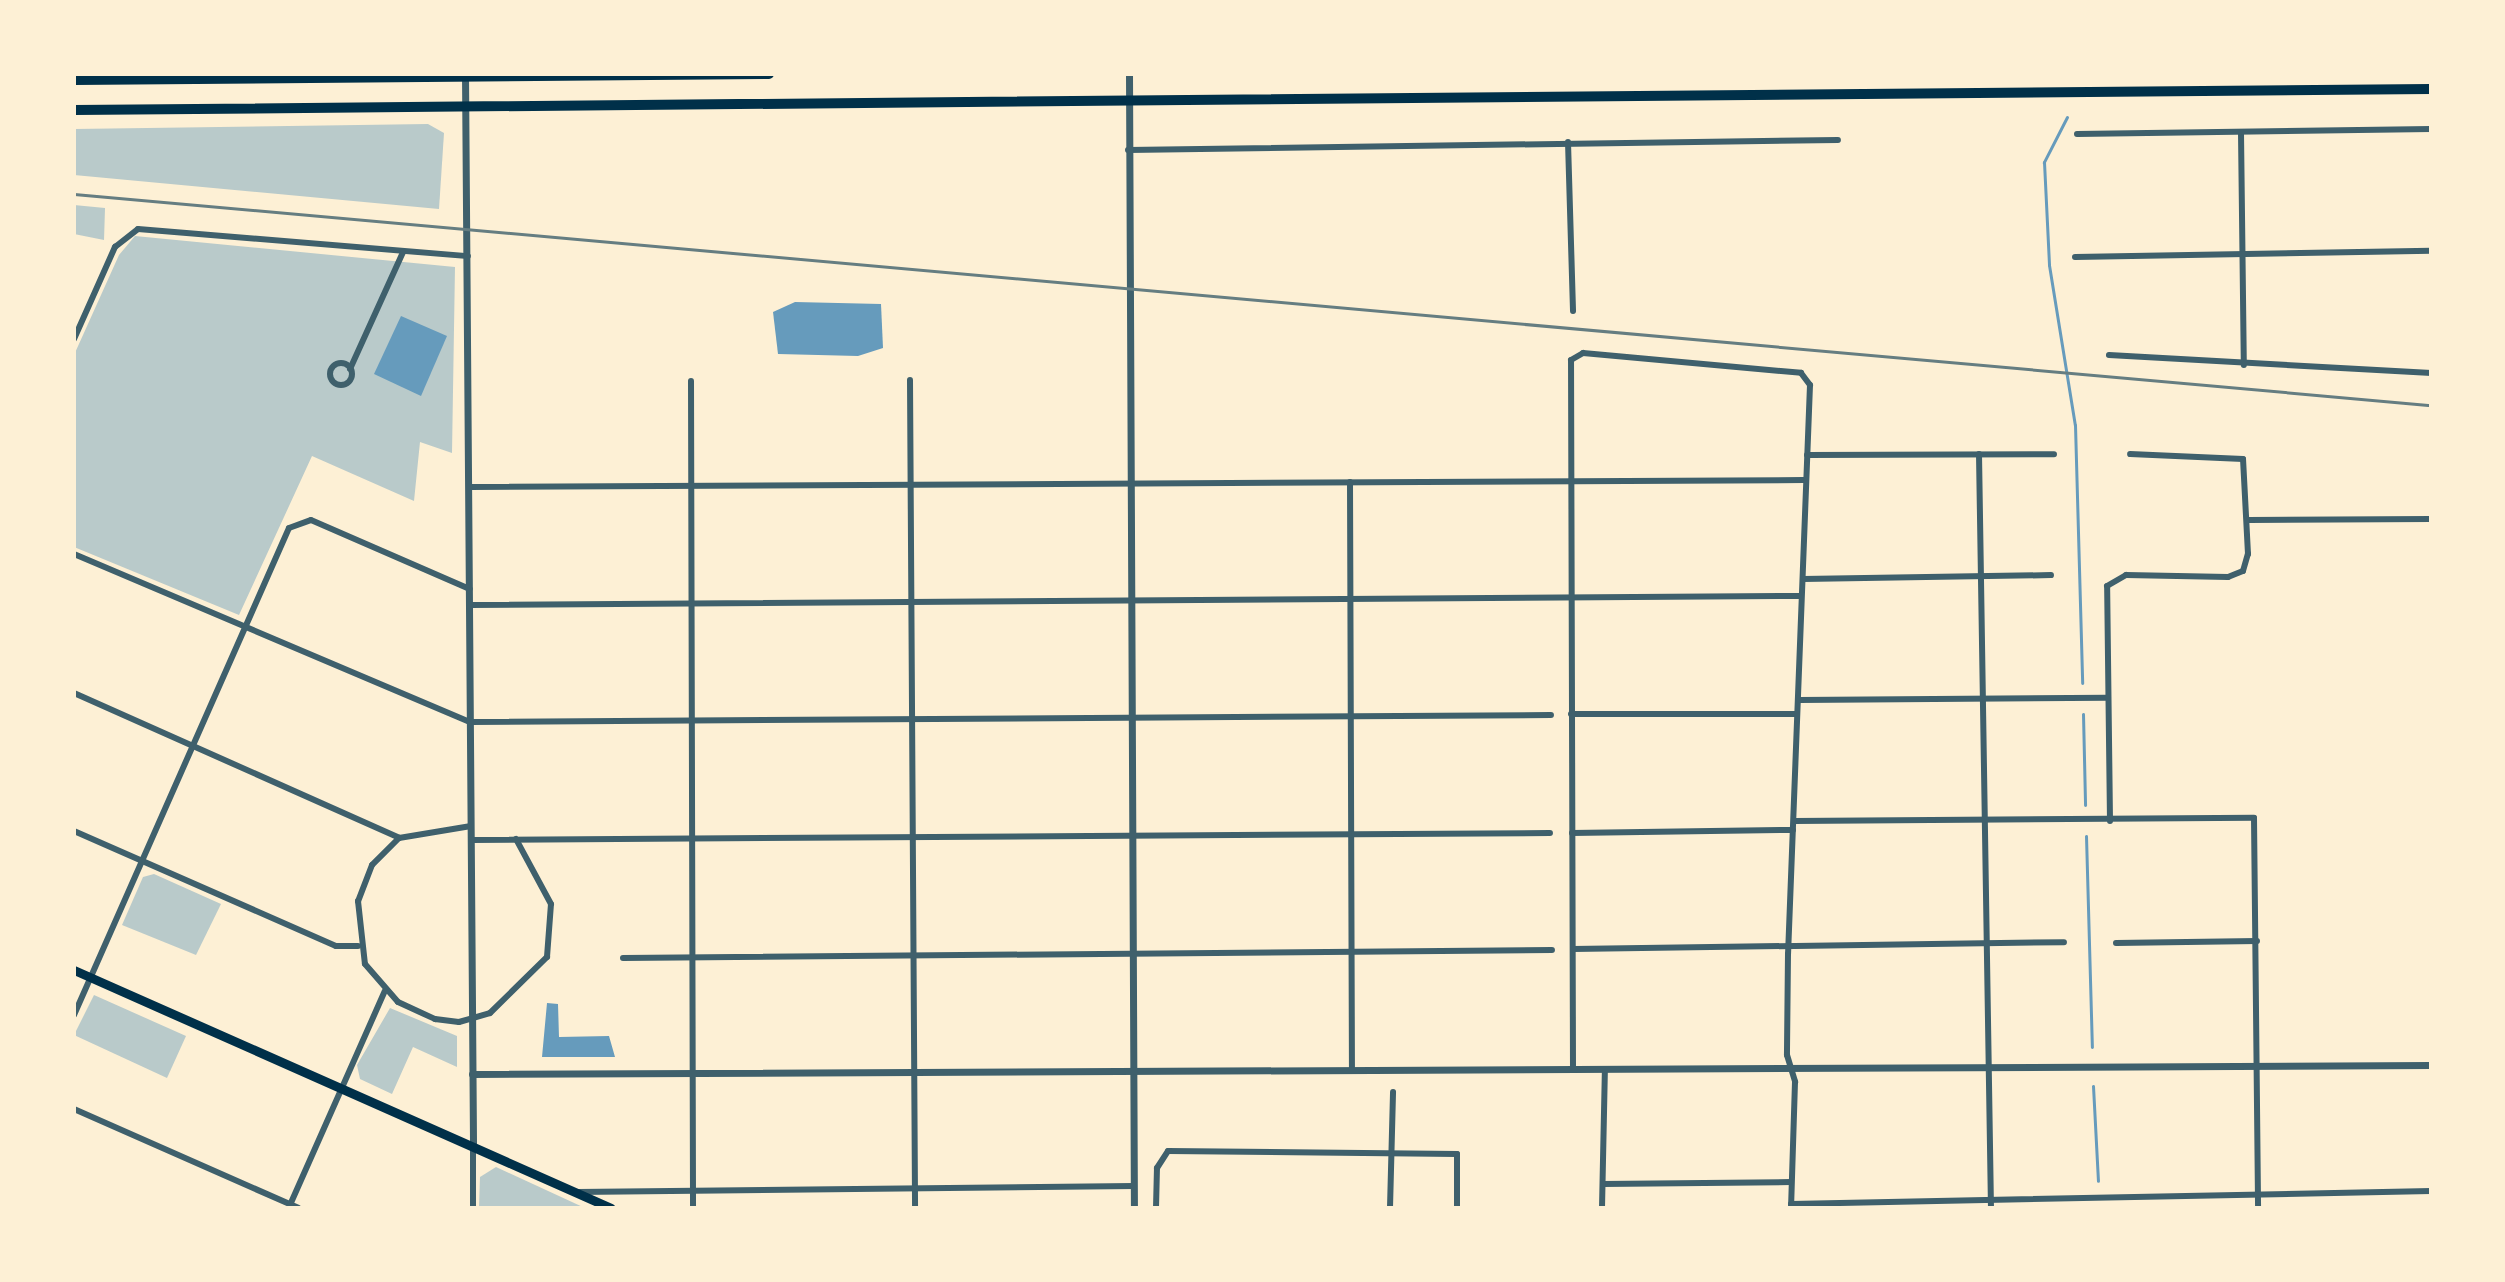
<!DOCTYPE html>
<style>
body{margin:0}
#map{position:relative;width:2505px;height:1282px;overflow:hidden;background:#fdf0d5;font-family:"Alegreya Sans",sans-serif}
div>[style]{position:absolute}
.green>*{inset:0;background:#b9caca}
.water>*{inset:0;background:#669bbc}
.stream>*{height:3px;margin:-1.5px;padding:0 1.5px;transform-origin:1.5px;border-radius:1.5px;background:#669bbc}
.minor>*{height:6px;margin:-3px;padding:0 3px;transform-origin:3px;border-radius:3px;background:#3f606c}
.minor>.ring{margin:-3px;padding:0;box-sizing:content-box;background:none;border:6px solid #3f606c;border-radius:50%}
.tertiary>*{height:7px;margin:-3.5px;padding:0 3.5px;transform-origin:3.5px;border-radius:3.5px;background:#3f606c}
.primary>*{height:9px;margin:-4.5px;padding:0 4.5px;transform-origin:4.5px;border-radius:4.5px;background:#003049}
.trunk>*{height:10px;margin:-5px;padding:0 5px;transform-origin:5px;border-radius:5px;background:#003049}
.rail>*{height:3px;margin:-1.5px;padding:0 1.5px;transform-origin:1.5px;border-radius:1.5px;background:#657d81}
span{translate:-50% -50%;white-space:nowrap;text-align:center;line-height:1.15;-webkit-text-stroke:8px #fdf0d5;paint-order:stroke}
.frame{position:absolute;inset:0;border:76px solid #fdf0d5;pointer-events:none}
</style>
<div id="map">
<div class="green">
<div style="clip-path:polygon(428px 124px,444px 133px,439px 209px,74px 175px,74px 129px)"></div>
<div style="clip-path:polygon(74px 205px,105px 208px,104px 240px,74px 234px)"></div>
<div style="clip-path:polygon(135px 236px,455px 267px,452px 453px,420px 442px,414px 501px,312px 456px,239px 615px,74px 547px,74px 355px,119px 255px)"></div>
<div style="clip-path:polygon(154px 874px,221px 904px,196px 955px,122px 925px,143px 877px)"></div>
<div style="clip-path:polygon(94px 995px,186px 1036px,167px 1078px,74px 1035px)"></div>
<div style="clip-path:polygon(390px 1008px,457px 1036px,457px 1067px,413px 1047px,392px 1094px,360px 1079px,357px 1065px)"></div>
<div style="clip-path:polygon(496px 1167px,585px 1208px,479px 1208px,480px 1177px)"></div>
</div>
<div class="water">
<div style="clip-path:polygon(795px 302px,881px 304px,883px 348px,858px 356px,778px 354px,773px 312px)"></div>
<div style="clip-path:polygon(401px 316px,447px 336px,421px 396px,374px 374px)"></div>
<div style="clip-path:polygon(547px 1003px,558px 1004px,559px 1037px,609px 1036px,615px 1057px,542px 1057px)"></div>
</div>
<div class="stream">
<div style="left:2067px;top:117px;width:51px;rotate:117.1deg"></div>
<div style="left:2044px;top:162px;width:103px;rotate:87.2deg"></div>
<div style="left:2049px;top:265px;width:162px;rotate:80.8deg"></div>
<div style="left:2075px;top:425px;width:258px;rotate:88.4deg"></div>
<div style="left:2083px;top:714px;width:91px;rotate:88.7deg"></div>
<div style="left:2086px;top:836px;width:211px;rotate:88.4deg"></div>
<div style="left:2093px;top:1086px;width:95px;rotate:87deg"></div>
</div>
<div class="minor">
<div style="left:2241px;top:133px;width:232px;rotate:89.3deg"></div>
<div style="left:2077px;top:134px;width:354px;rotate:-0.8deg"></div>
<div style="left:1568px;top:142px;width:169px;rotate:88.3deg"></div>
<div style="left:1128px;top:150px;width:710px;rotate:-0.81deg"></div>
<div style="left:2075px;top:257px;width:356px;rotate:-1deg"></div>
<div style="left:74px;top:339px;width:101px;rotate:-66deg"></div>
<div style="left:115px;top:247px;width:29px;rotate:-38deg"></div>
<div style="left:138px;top:229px;width:331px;rotate:4.7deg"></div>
<div style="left:2109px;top:355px;width:323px;rotate:3.2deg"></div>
<div class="ring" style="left:330px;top:363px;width:16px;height:16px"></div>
<div style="left:350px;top:369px;width:128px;rotate:-65.6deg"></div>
<div style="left:910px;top:380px;width:828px;rotate:89.65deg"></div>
<div style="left:691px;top:381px;width:827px;rotate:89.86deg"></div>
<div style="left:1979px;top:454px;width:754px;rotate:89.09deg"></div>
<div style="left:1807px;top:455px;width:247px;rotate:-0.2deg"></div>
<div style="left:1350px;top:482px;width:588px;rotate:89.81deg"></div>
<div style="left:470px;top:487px;width:1334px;rotate:-0.3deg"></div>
<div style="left:2249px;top:520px;width:182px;rotate:-0.3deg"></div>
<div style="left:74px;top:554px;width:430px;rotate:23deg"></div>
<div style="left:470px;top:722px;width:1081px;rotate:-0.37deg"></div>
<div style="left:1803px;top:579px;width:248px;rotate:-0.9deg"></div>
<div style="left:470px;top:605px;width:1331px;rotate:-0.39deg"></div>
<div style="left:74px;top:693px;width:356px;rotate:24deg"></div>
<div style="left:1799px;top:700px;width:308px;rotate:-0.4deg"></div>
<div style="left:1571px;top:714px;width:225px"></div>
<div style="left:1794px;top:821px;width:460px;rotate:-0.4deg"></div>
<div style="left:2254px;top:818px;width:390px;rotate:89.4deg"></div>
<div style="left:2110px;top:821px;width:235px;rotate:-90.7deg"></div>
<div style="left:2107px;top:586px;width:22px;rotate:-30deg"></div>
<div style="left:2126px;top:575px;width:102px;rotate:1.1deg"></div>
<div style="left:2228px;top:577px;width:16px;rotate:-22deg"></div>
<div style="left:2243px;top:571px;width:18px;rotate:-74deg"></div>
<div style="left:2248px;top:554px;width:95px;rotate:-93deg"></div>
<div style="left:2243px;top:459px;width:113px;rotate:-177.5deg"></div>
<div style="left:471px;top:826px;width:73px;rotate:170.5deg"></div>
<div style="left:399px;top:838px;width:38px;rotate:135deg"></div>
<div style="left:372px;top:865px;width:39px;rotate:111deg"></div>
<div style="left:358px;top:901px;width:63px;rotate:83.7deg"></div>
<div style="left:365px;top:964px;width:50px;rotate:49deg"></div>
<div style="left:398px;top:1002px;width:41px;rotate:24.7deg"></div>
<div style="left:435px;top:1019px;width:24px;rotate:7deg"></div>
<div style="left:459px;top:1022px;width:32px;rotate:-16deg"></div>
<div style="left:490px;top:1013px;width:80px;rotate:-44.5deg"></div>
<div style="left:547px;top:957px;width:53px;rotate:-85.7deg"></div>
<div style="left:551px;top:904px;width:74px;rotate:-118.3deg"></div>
<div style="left:74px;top:831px;width:286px;rotate:23.7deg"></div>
<div style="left:336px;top:946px;width:22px"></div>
<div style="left:1572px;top:833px;width:221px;rotate:-0.8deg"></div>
<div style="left:471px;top:840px;width:1079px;rotate:-0.37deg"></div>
<div style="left:2116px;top:943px;width:141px;rotate:-0.8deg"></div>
<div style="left:1573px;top:949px;width:491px;rotate:-0.8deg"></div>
<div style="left:623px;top:958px;width:929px;rotate:-0.49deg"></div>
<div style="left:74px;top:1015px;width:532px;rotate:-66.18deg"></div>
<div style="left:289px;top:528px;width:23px;rotate:-20deg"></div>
<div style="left:311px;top:520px;width:173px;rotate:23.5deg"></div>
<div style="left:1573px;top:1069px;width:709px;rotate:-90.16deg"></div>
<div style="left:1571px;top:360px;width:14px;rotate:-30deg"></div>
<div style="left:1583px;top:353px;width:219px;rotate:5.2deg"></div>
<div style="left:1801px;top:373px;width:15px;rotate:53deg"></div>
<div style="left:1810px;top:385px;width:569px;rotate:92.21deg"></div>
<div style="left:1788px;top:954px;width:101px;rotate:90.6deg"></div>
<div style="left:1787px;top:1055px;width:28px;rotate:73deg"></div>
<div style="left:1795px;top:1082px;width:126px;rotate:91.8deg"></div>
<div style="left:74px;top:1109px;width:245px;rotate:23.8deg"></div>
<div style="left:473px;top:1146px;width:62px;rotate:90deg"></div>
<div style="left:1603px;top:1184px;width:188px;rotate:-0.6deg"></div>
<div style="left:577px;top:1192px;width:557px;rotate:-0.62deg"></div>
<div style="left:1791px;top:1204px;width:640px;rotate:-1.16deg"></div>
<div style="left:290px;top:1205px;width:234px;rotate:-66.1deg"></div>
<div style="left:1156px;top:1208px;width:40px;rotate:-88.6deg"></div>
<div style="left:1157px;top:1168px;width:20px;rotate:-57deg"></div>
<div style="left:1168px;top:1151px;width:289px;rotate:0.6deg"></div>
<div style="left:1457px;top:1154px;width:54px;rotate:90deg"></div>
<div style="left:1390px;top:1208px;width:116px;rotate:-88.5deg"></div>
<div style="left:1602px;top:1208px;width:139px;rotate:-88.8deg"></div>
</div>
<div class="tertiary">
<div style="left:465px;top:74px;width:1072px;rotate:89.57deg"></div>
<div style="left:1129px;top:74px;width:1134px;rotate:89.75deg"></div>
<div style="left:472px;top:1074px;width:1959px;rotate:-0.26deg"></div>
</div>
<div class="primary">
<div style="left:74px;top:970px;width:587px;rotate:23.9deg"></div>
</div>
<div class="trunk">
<div style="left:74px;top:80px;width:695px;rotate:-0.49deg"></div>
<div style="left:74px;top:110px;width:2357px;rotate:-0.51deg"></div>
</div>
<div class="rail">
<div style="left:74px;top:194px;width:2366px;rotate:5.12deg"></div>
</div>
<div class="frame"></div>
</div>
